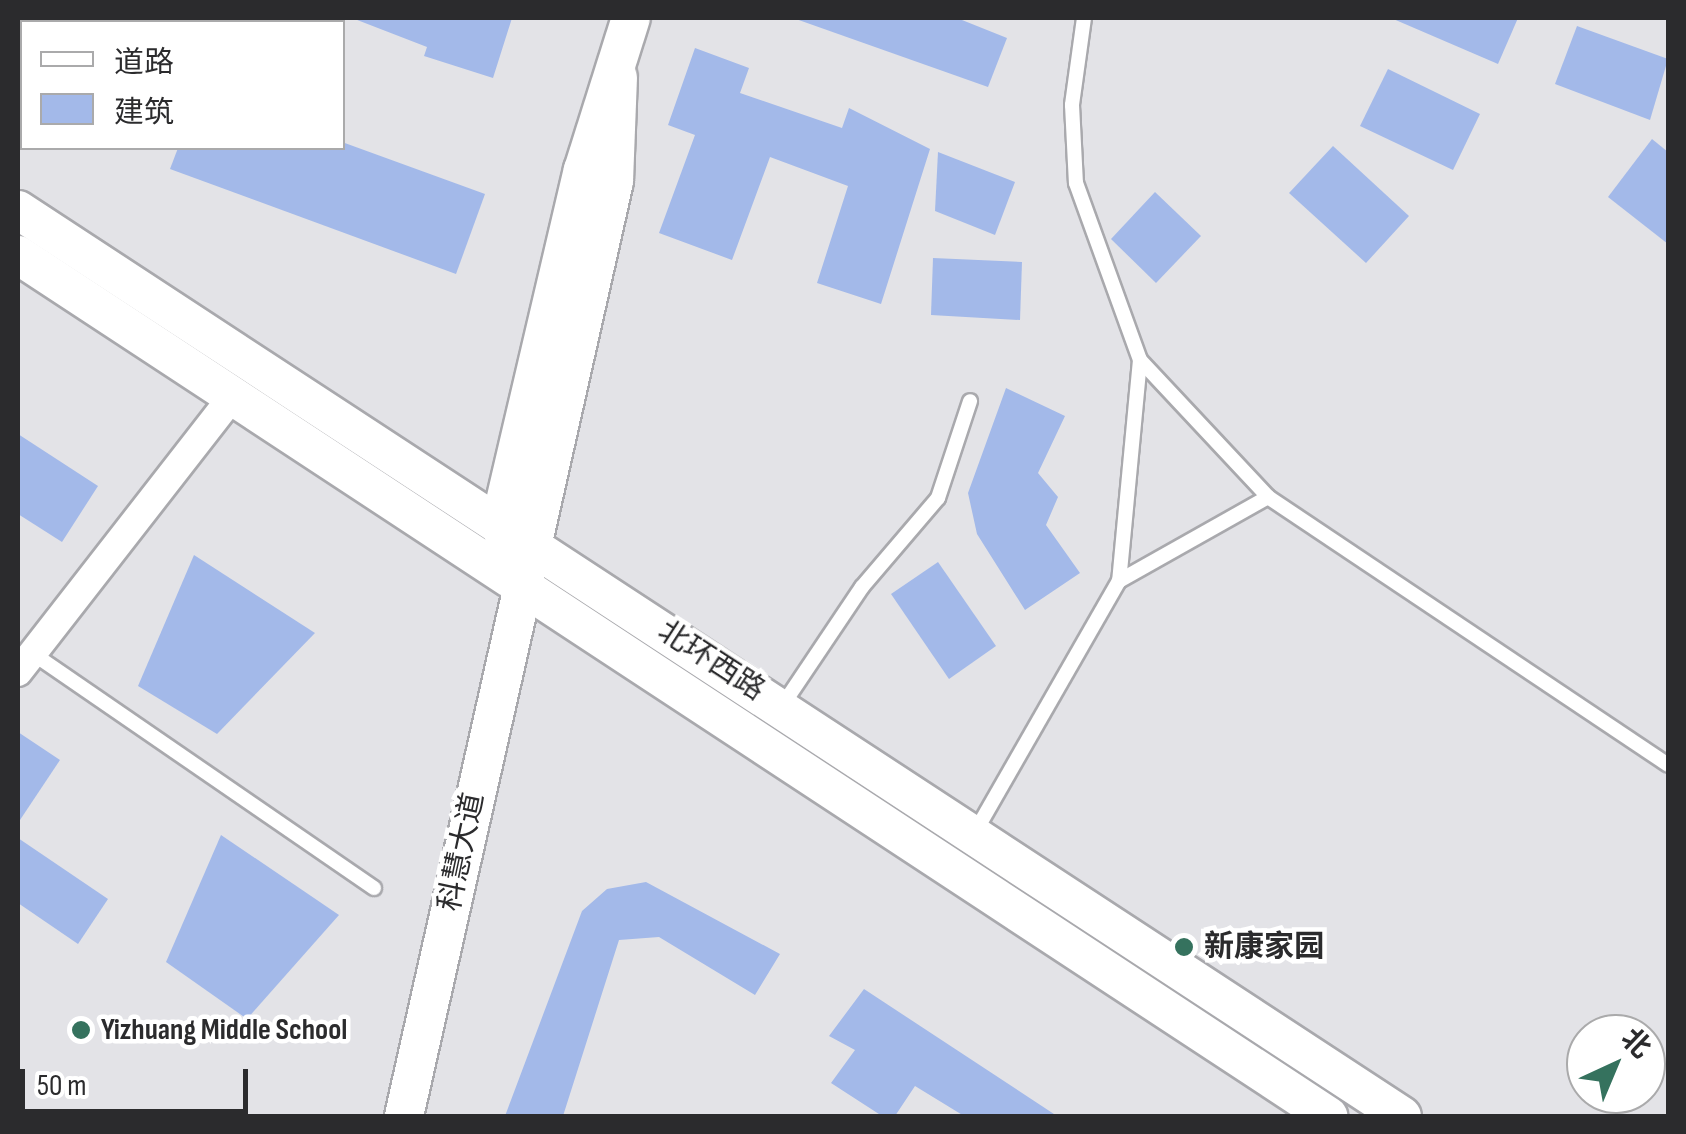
<!DOCTYPE html>
<meta charset="utf-8">
<style>
body{margin:0}
#map{position:relative;width:1686px;height:1134px;overflow:hidden;background:#e3e3e7;font-family:"Sofia Sans Condensed","Noto Sans SC",sans-serif}
div>[style]{position:absolute}
.building>*{inset:0;background:#a3b9e9}
.roads{filter:drop-shadow(2px 0 #a9a9ad) drop-shadow(-2px 0 #a9a9ad) drop-shadow(0 2px #a9a9ad) drop-shadow(0 -2px #a9a9ad)}
.lane>*{height:14px;margin:-7px;padding:0 7px;transform-origin:7px;border-radius:7px;background:#fff}
.street>*{height:28px;margin:-14px;padding:0 14px;transform-origin:14px;border-radius:14px;background:#fff}
.secondary>*{height:38px;margin:-19px;padding:0 19px;transform-origin:19px;border-radius:19px;background:#fff}
.dots>*{width:28px;height:28px;translate:-50% -50%;box-sizing:border-box;border:5px solid #fff;border-radius:50%}
span{translate:-50% -50%;white-space:nowrap;text-align:center;line-height:1.15;-webkit-text-stroke:9px #fff;paint-order:stroke}
.street-label{font-size:30px;color:#2b2b2d}
.poi-label{font-size:30px;color:#2b2b2d;font-weight:700}
.left{translate:0 -50%;text-align:left}
.frame{position:absolute;inset:0;border:20px solid #2b2b2d;pointer-events:none}
.legend{position:absolute;left:20px;top:20px;width:325px;height:130px;box-sizing:border-box;background:#fff;border:2px solid #aaaaab;margin:0;padding:12px 18px;list-style:none;font-size:30px;color:#2b2b2d}
.legend li{display:flex;align-items:center;gap:20px;height:50px}
.legend b{width:50px;border:2px solid #aaaaab}
.north{position:absolute;left:1566px;top:1014px;width:100px;height:100px;box-sizing:border-box;background:#fff;border:2px solid #aaaaab;border-radius:50%;rotate:44deg;font-size:28px;font-weight:700;line-height:40px;text-align:center;color:#2b2b2d}
.north::after{content:'';display:block;margin:auto;width:35px;height:45px;background:#35725e;clip-path:polygon(50% 0,100% 100%,50% 72%,0 100%)}
.scale{position:absolute;left:20px;top:1069px;width:228px;height:45px;box-sizing:border-box;border:5px solid #2b2b2d;border-top:0;padding-left:12px;font-size:30px;line-height:35px;white-space:nowrap;color:#2b2b2d;-webkit-text-stroke:8px #fff;paint-order:stroke}
</style>
<div id="map">
<div class="building">
<div style="clip-path:polygon(352px 18px,512px 18px,493px 78px,424px 56px,427px 47px)"></div>
<div style="clip-path:polygon(793px 18px,957px 18px,1007px 38px,988px 87px)"></div>
<div style="clip-path:polygon(1391px 18px,1518px 18px,1498px 64px)"></div>
<div style="clip-path:polygon(1577px 26px,1668px 59px,1650px 120px,1555px 84px)"></div>
<div style="clip-path:polygon(695px 48px,749px 68px,740px 93px,842px 128px,849px 108px,930px 149px,881px 304px,817px 283px,848px 186px,770px 157px,732px 260px,659px 233px,695px 135px,668px 125px)"></div>
<div style="clip-path:polygon(1388px 69px,1480px 114px,1453px 170px,1360px 126px)"></div>
<div style="clip-path:polygon(1652px 139px,1668px 152px,1668px 244px,1608px 197px)"></div>
<div style="clip-path:polygon(342px 142px,485px 194px,456px 274px,170px 169px,178px 148px)"></div>
<div style="clip-path:polygon(1333px 146px,1409px 216px,1366px 263px,1289px 193px)"></div>
<div style="clip-path:polygon(938px 152px,1015px 182px,995px 235px,935px 211px)"></div>
<div style="clip-path:polygon(1155px 192px,1201px 236px,1156px 283px,1111px 239px)"></div>
<div style="clip-path:polygon(933px 258px,1022px 262px,1020px 320px,931px 315px)"></div>
<div style="clip-path:polygon(1006px 388px,1065px 416px,1038px 473px,1058px 497px,1046px 525px,1080px 573px,1025px 610px,977px 534px,968px 493px)"></div>
<div style="clip-path:polygon(18px 434px,98px 486px,62px 542px,18px 514px)"></div>
<div style="clip-path:polygon(194px 555px,315px 633px,217px 734px,138px 686px)"></div>
<div style="clip-path:polygon(938px 562px,996px 646px,949px 679px,891px 594px)"></div>
<div style="clip-path:polygon(18px 732px,60px 760px,18px 823px)"></div>
<div style="clip-path:polygon(221px 835px,339px 915px,247px 1019px,166px 962px)"></div>
<div style="clip-path:polygon(18px 838px,108px 899px,78px 944px,18px 903px)"></div>
<div style="clip-path:polygon(646px 882px,780px 954px,755px 995px,659px 937px,619px 940px,563px 1116px,505px 1116px,582px 911px,607px 889px)"></div>
<div style="clip-path:polygon(864px 989px,1057px 1116px,964px 1116px,915px 1086px,895px 1116px,882px 1116px,831px 1083px,855px 1050px,829px 1036px)"></div>
</div>
<div class="roads">
<div class="lane">
<div style="left:1084px;top:18px;width:88px;rotate:97.9deg"></div>
<div style="left:1072px;top:105px;width:78px;rotate:87.1deg"></div>
<div style="left:1076px;top:183px;width:188px;rotate:70.1deg"></div>
<div style="left:1140px;top:360px;width:187px;rotate:46.9deg"></div>
<div style="left:1268px;top:497px;width:481px;rotate:33.8deg"></div>
<div style="left:1140px;top:360px;width:222px;rotate:95.4deg"></div>
<div style="left:1119px;top:581px;width:171px;rotate:-29.4deg"></div>
<div style="left:32px;top:653px;width:415px;rotate:34.5deg"></div>
<div style="left:782px;top:706px;width:143px;rotate:-56.1deg"></div>
<div style="left:862px;top:587px;width:117px;rotate:-49.5deg"></div>
<div style="left:938px;top:498px;width:102px;rotate:-71.7deg"></div>
<div style="left:974px;top:834px;width:292px;rotate:-60.2deg"></div>
</div>
<div class="street">
<div style="left:18px;top:672px;width:348px;rotate:-52.1deg"></div>
</div>
<div class="secondary">
<div style="left:18px;top:210px;width:1654px;rotate:33.21deg"></div>
<div style="left:18px;top:255px;width:1568px;rotate:33.31deg"></div>
<div style="left:506px;top:542px;width:20px;rotate:-108deg"></div>
<div style="left:500px;top:523px;width:363px;rotate:-76.8deg"></div>
<div style="left:583px;top:170px;width:159px;rotate:-72.5deg"></div>
<div style="left:404px;top:1116px;width:958px;rotate:-77.34deg"></div>
<div style="left:614px;top:181px;width:104px;rotate:-87.8deg"></div>
</div>
</div>
<div class="dots">
<div style="left:1184px;top:947px;background:#35725e"></div>
<div style="left:81px;top:1030px;background:#35725e"></div>
</div>
<div class="street-label">
<span style="left:711px;top:661px;rotate:33deg">北环西路</span>
<span style="left:462px;top:852px;rotate:-78deg">科慧大道</span>
</div>
<div class="poi-label">
<span class="left" style="left:1204px;top:947px">新康家园</span>
<span class="left" style="left:101px;top:1030px">Yizhuang Middle School</span>
</div>
<div class="frame"></div>
<ul class="legend">
<li><b style="height:12px;background:#fff"></b>道路</li>
<li><b style="height:28px;background:#a3b9e9"></b>建筑</li>
</ul>
<div class="north">北</div>
<div class="scale">50 m</div>
</div>
